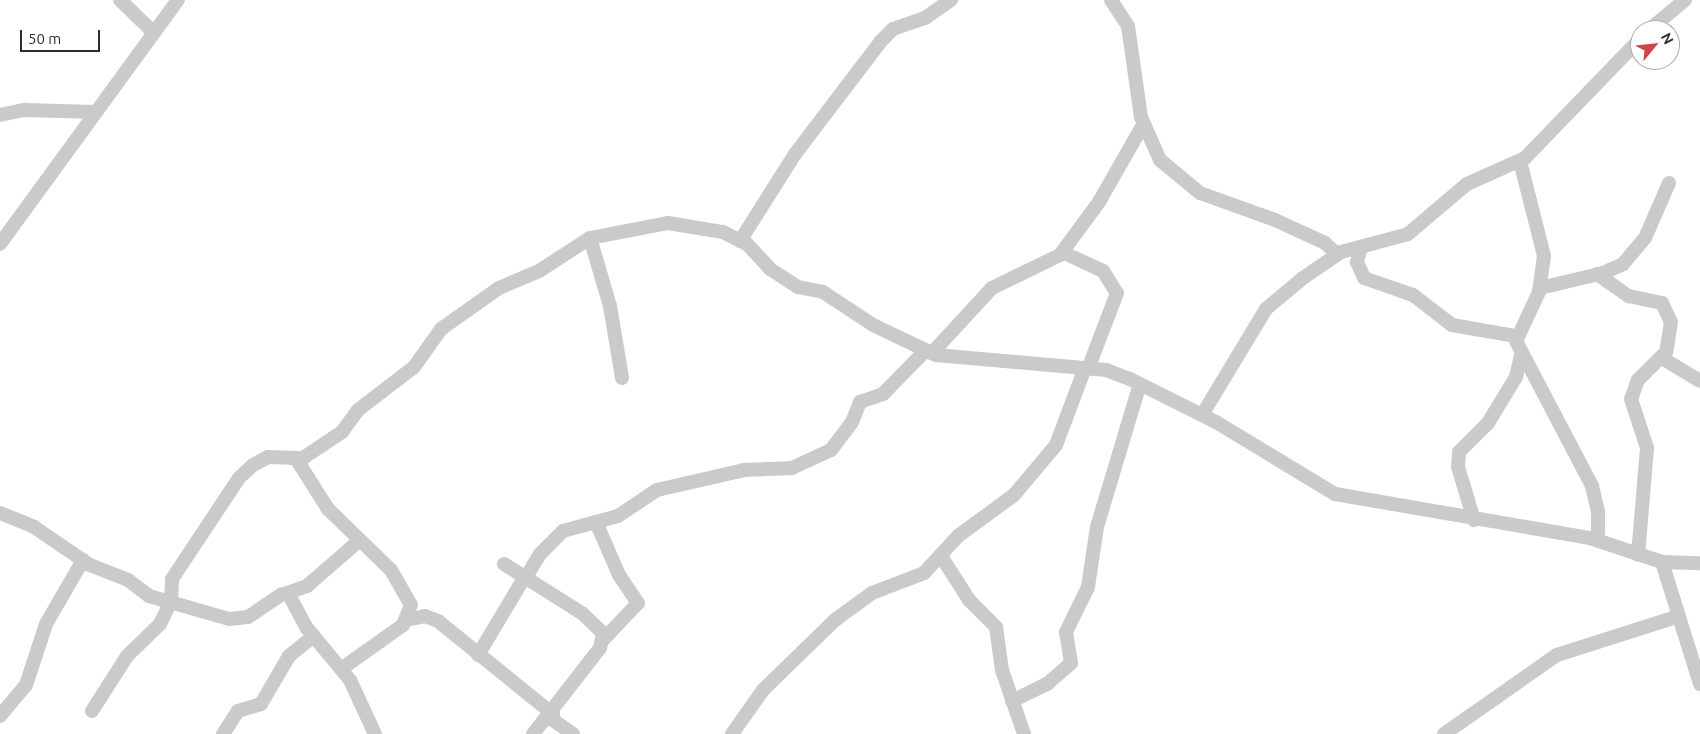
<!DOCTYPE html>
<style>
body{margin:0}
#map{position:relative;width:1700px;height:734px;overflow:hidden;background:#fff;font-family:Ubuntu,sans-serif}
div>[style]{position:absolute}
.minor>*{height:14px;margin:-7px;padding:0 7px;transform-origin:7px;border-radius:7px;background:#cacaca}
span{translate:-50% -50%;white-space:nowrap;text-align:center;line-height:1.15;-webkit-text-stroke:5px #fff;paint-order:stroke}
.north{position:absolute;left:1630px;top:20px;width:50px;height:50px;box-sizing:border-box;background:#fff;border:1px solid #ababab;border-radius:50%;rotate:62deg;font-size:14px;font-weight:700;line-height:20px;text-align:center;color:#2d2d2d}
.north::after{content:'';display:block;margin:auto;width:18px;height:22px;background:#cf434a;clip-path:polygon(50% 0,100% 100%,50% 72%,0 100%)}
.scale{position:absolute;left:20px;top:30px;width:80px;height:22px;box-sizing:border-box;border:2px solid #2d2d2d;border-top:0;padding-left:6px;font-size:15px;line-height:18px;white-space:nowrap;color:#2d2d2d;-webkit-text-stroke:4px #fff;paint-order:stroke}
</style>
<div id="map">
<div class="minor">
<div style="left:120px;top:0;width:46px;rotate:44.1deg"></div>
<div style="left:1111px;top:0;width:31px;rotate:57deg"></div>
<div style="left:1128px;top:26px;width:92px;rotate:81.9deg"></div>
<div style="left:1141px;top:117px;width:47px;rotate:66.2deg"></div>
<div style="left:1160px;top:160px;width:52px;rotate:39.5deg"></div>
<div style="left:1200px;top:193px;width:80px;rotate:19.8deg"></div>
<div style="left:1275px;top:220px;width:55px;rotate:24.7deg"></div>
<div style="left:1325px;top:243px;width:16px;rotate:43deg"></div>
<div style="left:1649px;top:30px;width:47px;rotate:-39.8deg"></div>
<div style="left:0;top:115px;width:25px;rotate:-12deg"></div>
<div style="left:24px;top:110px;width:72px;rotate:1.6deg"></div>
<div style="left:1520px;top:161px;width:98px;rotate:75.8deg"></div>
<div style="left:1544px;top:256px;width:36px;rotate:98deg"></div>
<div style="left:1539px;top:292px;width:54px;rotate:115.1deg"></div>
<div style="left:1516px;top:341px;width:164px;rotate:62.3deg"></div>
<div style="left:1592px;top:486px;width:26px;rotate:77deg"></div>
<div style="left:1598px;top:511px;width:30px;rotate:90deg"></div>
<div style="left:590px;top:238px;width:71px;rotate:73.6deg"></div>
<div style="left:610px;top:306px;width:73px;rotate:80.5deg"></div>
<div style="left:740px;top:241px;width:103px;rotate:-57.7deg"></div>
<div style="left:795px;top:154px;width:142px;rotate:-52.7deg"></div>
<div style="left:881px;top:41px;width:17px;rotate:-45deg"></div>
<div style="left:893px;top:29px;width:34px;rotate:-19deg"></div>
<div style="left:925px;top:18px;width:32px;rotate:-35deg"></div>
<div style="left:0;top:244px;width:302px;rotate:-53.9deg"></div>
<div style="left:1361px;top:247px;width:16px;rotate:105deg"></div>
<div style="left:1357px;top:262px;width:17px;rotate:66deg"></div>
<div style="left:1364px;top:278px;width:52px;rotate:19.1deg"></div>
<div style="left:1413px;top:295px;width:49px;rotate:37.6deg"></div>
<div style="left:1452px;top:325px;width:65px;rotate:9.8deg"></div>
<div style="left:1062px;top:252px;width:45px;rotate:24.9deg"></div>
<div style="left:1103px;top:271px;width:26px;rotate:58deg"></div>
<div style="left:1117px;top:293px;width:81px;rotate:110.9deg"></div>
<div style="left:1597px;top:274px;width:39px;rotate:35deg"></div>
<div style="left:1629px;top:296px;width:34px;rotate:12deg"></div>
<div style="left:1662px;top:303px;width:21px;rotate:65deg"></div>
<div style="left:1671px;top:322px;width:30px;rotate:99deg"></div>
<div style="left:1666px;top:352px;width:40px;rotate:135deg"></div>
<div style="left:1638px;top:380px;width:20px;rotate:110deg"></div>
<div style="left:1631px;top:399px;width:52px;rotate:71.9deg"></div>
<div style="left:1647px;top:448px;width:107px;rotate:94.8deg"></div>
<div style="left:1540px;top:288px;width:65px;rotate:-13.4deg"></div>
<div style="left:1603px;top:273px;width:22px;rotate:-24deg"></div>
<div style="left:1623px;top:264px;width:34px;rotate:-50deg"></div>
<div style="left:1645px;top:238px;width:60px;rotate:-66.4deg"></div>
<div style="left:932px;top:353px;width:88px;rotate:-47.3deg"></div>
<div style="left:992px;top:288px;width:76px;rotate:-25.9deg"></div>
<div style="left:1060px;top:255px;width:66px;rotate:-53.7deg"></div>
<div style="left:1099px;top:202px;width:89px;rotate:-60.3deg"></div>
<div style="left:1662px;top:358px;width:44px;rotate:31.2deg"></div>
<div style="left:1202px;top:415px;width:124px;rotate:-58.9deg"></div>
<div style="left:1266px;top:309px;width:48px;rotate:-40deg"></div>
<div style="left:1303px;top:278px;width:46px;rotate:-34.4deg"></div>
<div style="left:1341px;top:252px;width:69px;rotate:-15deg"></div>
<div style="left:1408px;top:234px;width:77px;rotate:-40.3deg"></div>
<div style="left:1467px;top:184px;width:64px;rotate:-24.1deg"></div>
<div style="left:1525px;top:158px;width:165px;rotate:-46deg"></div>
<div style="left:297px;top:460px;width:58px;rotate:57.7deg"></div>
<div style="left:328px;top:509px;width:88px;rotate:44.1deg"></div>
<div style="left:391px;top:570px;width:40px;rotate:60.3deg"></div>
<div style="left:411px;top:605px;width:22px;rotate:112deg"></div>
<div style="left:403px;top:625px;width:76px;rotate:144.6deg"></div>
<div style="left:0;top:513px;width:37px;rotate:22deg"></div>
<div style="left:34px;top:527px;width:68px;rotate:34.2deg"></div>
<div style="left:90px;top:565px;width:41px;rotate:21.5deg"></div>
<div style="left:128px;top:580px;width:26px;rotate:37deg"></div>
<div style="left:149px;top:596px;width:83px;rotate:16deg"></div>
<div style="left:229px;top:619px;width:19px;rotate:-6deg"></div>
<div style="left:248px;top:617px;width:40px;rotate:-34deg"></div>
<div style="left:281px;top:595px;width:28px;rotate:-19deg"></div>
<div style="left:307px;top:586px;width:70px;rotate:-41deg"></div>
<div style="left:1474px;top:520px;width:55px;rotate:-106.8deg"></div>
<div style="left:1458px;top:467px;width:15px;rotate:-86deg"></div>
<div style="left:1459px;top:452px;width:41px;rotate:-45deg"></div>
<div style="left:1488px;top:423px;width:54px;rotate:-58.7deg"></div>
<div style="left:1516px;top:377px;width:22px;rotate:-77deg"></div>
<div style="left:596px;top:522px;width:58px;rotate:66.5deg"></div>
<div style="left:619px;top:575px;width:34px;rotate:56deg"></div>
<div style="left:638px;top:603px;width:52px;rotate:133.5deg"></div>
<div style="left:941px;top:556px;width:52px;rotate:57.5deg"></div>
<div style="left:969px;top:600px;width:38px;rotate:45deg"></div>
<div style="left:996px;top:627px;width:43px;rotate:82.1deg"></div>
<div style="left:1002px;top:670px;width:68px;rotate:71deg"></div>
<div style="left:1662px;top:562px;width:128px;rotate:72.7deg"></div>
<div style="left:504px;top:564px;width:93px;rotate:32.3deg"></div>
<div style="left:583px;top:614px;width:28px;rotate:44deg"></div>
<div style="left:603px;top:633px;width:15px;rotate:101deg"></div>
<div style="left:600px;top:648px;width:109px;rotate:127.9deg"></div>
<div style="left:525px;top:579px;width:29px;rotate:-59deg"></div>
<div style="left:540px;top:554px;width:33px;rotate:-45deg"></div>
<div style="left:563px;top:531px;width:57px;rotate:-15.3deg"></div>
<div style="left:618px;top:516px;width:47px;rotate:-33.7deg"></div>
<div style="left:657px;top:490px;width:89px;rotate:-12.9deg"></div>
<div style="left:744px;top:470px;width:48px;rotate:-2.4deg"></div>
<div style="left:792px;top:468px;width:43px;rotate:-24.8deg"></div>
<div style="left:831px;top:450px;width:35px;rotate:-53deg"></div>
<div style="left:852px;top:422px;width:22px;rotate:-68deg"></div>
<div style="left:860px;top:402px;width:24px;rotate:-19deg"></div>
<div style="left:883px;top:394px;width:60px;rotate:-45.7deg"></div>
<div style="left:288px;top:593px;width:40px;rotate:62deg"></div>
<div style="left:307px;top:628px;width:67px;rotate:50.4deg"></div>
<div style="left:350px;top:680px;width:60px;rotate:65.2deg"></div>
<div style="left:406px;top:620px;width:19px;rotate:-12deg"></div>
<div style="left:425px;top:616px;width:14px;rotate:21deg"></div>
<div style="left:438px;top:621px;width:148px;rotate:39deg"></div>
<div style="left:478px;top:655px;width:90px;rotate:-59.1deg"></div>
<div style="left:1012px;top:701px;width:39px;rotate:-26deg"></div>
<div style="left:1047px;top:684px;width:32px;rotate:-41deg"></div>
<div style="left:1071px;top:663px;width:31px;rotate:-99deg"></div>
<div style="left:1066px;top:632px;width:50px;rotate:-63.9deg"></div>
<div style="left:1088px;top:587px;width:61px;rotate:-81.5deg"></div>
<div style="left:1097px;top:527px;width:149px;rotate:-73.3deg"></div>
<div style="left:92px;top:711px;width:65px;rotate:-57.5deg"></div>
<div style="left:127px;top:656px;width:46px;rotate:-44.1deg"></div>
<div style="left:160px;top:624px;width:25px;rotate:-64deg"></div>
<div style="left:171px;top:601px;width:22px;rotate:-87deg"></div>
<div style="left:172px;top:579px;width:121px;rotate:-56.4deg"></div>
<div style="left:239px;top:478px;width:19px;rotate:-43deg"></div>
<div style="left:253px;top:465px;width:17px;rotate:-28deg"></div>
<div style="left:268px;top:457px;width:35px;rotate:2deg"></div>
<div style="left:303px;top:458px;width:47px;rotate:-33.7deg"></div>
<div style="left:342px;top:432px;width:27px;rotate:-54deg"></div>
<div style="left:358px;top:410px;width:71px;rotate:-37.5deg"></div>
<div style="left:414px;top:367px;width:47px;rotate:-54.6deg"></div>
<div style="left:441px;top:329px;width:71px;rotate:-35.3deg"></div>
<div style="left:499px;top:288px;width:43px;rotate:-23deg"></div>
<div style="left:539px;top:271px;width:61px;rotate:-32.9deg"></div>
<div style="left:590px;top:238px;width:79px;rotate:-10.9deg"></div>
<div style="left:668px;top:223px;width:56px;rotate:9.3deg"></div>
<div style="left:723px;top:232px;width:28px;rotate:27deg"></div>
<div style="left:748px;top:245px;width:33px;rotate:47deg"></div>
<div style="left:770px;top:269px;width:33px;rotate:33deg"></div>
<div style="left:798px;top:287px;width:25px;rotate:11deg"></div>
<div style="left:823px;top:292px;width:60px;rotate:33.4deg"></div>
<div style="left:873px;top:325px;width:70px;rotate:25.5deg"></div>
<div style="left:936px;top:355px;width:171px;rotate:5deg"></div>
<div style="left:1106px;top:370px;width:26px;rotate:21deg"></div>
<div style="left:1130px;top:379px;width:96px;rotate:26.6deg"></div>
<div style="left:1216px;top:422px;width:139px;rotate:31.2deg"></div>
<div style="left:1335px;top:494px;width:259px;rotate:9.8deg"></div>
<div style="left:1590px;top:538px;width:76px;rotate:18.4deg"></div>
<div style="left:1662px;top:562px;width:38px;rotate:2deg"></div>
<div style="left:0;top:716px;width:40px;rotate:-50deg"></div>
<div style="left:26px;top:685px;width:64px;rotate:-71.8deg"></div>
<div style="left:46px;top:624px;width:74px;rotate:-60deg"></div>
<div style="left:550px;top:718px;width:28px;rotate:35deg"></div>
<div style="left:223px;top:734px;width:27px;rotate:-57deg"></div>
<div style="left:238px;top:711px;width:24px;rotate:-17deg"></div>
<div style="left:261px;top:704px;width:56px;rotate:-59.7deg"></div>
<div style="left:289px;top:656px;width:32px;rotate:-39deg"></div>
<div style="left:732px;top:734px;width:54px;rotate:-54.8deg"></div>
<div style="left:763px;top:690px;width:100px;rotate:-44.2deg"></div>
<div style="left:835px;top:620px;width:46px;rotate:-36.1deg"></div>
<div style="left:872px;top:593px;width:56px;rotate:-21deg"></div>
<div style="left:924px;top:573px;width:50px;rotate:-47.4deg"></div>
<div style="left:958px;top:536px;width:69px;rotate:-36.2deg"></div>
<div style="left:1014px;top:495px;width:65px;rotate:-50deg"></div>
<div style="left:1056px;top:445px;width:82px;rotate:-69.4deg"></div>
<div style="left:1444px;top:734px;width:138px;rotate:-35deg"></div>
<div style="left:1557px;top:655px;width:125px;rotate:-17.7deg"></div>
</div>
<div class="north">N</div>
<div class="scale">50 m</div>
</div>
